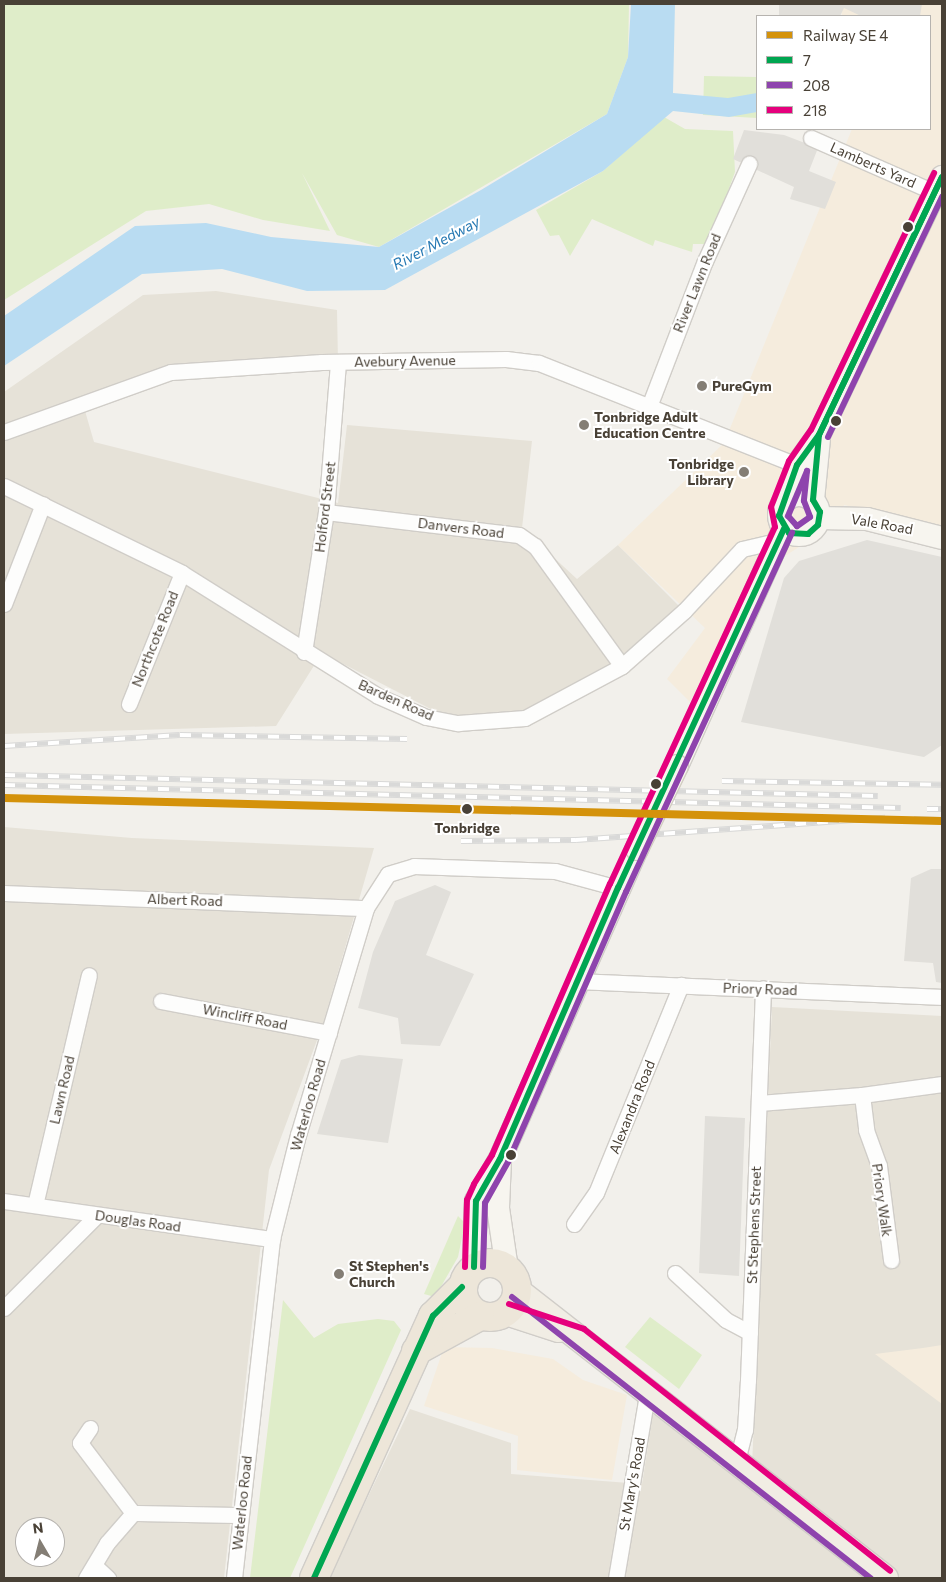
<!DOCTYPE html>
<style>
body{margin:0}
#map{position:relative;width:946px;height:1582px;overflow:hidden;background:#f2f0eb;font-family:Commissioner,sans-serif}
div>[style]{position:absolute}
.residential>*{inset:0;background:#e6e2d8}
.commercial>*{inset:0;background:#f5ecdd}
.green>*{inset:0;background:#dfedc9}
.parking>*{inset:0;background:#e1dfda}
.water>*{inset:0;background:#b9dcf2}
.roads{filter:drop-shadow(1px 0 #d0cdc8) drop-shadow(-1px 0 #d0cdc8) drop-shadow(0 1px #d0cdc8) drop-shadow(0 -1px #d0cdc8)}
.street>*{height:15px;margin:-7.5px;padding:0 7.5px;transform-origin:7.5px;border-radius:7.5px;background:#fdfdfc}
.secondary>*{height:22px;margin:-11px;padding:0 11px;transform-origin:11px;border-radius:11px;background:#f7f5ef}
.secondary>.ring{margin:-11px;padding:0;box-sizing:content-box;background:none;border:22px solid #f7f5ef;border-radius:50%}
.primary>*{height:25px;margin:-12.5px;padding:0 12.5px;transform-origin:12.5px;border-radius:12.5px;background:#f1ede4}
.highway>*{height:28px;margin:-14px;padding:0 14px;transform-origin:14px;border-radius:14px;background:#ede6d9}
.highway>.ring{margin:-14px;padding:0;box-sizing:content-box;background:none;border:28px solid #ede6d9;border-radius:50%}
.rail>*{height:5.5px;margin-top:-2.75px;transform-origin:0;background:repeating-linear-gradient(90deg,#fff 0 11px,#d9d9d8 0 22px);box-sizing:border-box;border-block:1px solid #d9d9d8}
.bridges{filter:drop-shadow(1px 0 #d2cdc2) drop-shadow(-1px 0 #d2cdc2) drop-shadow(0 1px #d2cdc2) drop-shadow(0 -1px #d2cdc2)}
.secondary-bridge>*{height:22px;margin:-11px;padding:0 11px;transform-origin:11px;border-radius:11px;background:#f7f5ef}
.bus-1>*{height:6px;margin:-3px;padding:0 3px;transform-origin:3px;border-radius:3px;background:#00a651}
.bus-2>*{height:6px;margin:-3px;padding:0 3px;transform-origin:3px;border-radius:3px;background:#8e44ad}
.bus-3>*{height:6px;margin:-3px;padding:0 3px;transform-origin:3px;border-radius:3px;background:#e5007d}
.rail-1>*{height:8px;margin:-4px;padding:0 4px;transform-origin:4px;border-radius:4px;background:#d4920b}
.dots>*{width:14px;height:14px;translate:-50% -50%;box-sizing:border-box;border:2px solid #fff;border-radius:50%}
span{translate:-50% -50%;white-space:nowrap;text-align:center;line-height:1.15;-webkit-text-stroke:4px #fff;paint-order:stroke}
.street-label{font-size:14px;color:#494136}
.poi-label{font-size:14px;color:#494136;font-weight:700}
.left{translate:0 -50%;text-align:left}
.right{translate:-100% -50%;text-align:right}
.stop-label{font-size:14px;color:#494136;font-weight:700}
.water-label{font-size:15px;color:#2679b3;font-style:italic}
.frame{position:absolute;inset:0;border:5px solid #494136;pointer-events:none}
.legend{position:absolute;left:756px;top:15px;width:175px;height:115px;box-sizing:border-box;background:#fff;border:1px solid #b6b3af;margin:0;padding:6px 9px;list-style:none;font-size:15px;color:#494136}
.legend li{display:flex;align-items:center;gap:10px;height:25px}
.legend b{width:25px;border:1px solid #b6b3af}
.north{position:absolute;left:15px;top:1517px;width:50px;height:50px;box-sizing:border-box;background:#fff;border:1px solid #b6b3af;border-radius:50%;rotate:352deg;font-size:14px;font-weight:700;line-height:20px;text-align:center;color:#494136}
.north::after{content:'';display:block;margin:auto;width:18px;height:22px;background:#847e75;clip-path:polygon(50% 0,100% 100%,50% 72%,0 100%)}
</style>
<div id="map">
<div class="residential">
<div style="clip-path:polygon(216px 291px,337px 310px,338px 362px,192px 369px,83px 404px,94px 442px,338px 503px,347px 425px,532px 441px,522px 528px,577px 579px,618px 545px,684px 611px,622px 666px,550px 706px,458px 723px,322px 653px,276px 726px,4px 734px,4px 392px,143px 295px)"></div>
<div style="clip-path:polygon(evenodd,4px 827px,132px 838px,374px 848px,323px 1024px,269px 1170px,224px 1578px,4px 1578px,4px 827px,25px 1527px,55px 1527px,55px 1557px,25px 1557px,25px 1527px)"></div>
<div style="clip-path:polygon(772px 1007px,942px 1016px,942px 1578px,329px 1578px,410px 1409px,511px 1443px,511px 1474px,642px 1484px,653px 1414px,751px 1489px)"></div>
</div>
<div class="commercial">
<div style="clip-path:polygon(840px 4px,942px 4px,942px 526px,844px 505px,837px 523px,777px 561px,761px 556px,690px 702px,667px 679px,705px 628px,618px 545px,724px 443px,852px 129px,930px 129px,930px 16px,842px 16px)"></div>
<div style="clip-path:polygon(942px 1345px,942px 1404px,875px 1354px,923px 1348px)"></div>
<div style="clip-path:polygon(444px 1347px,492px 1348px,553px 1359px,583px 1380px,627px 1395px,612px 1480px,517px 1470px,518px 1436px,424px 1406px)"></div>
</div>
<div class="green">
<div style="clip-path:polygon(4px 4px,629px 4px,628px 57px,607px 114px,379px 247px,337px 235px,302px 173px,330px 231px,263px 220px,209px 204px,146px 211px,4px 300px)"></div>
<div style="clip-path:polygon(704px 76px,757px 77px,757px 118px,703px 115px)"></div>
<div style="clip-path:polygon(664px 117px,685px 129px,733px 131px,735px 172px,709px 244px,693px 244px,692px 252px,655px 240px,653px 246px,592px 219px,570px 256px,559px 235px,550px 236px,536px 210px,603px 171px)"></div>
<div style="clip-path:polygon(458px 1216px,465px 1223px,458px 1257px,435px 1297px,424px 1294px)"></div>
<div style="clip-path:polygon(283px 1300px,314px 1338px,338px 1324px,378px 1319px,394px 1321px,401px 1330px,290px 1578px,250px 1578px)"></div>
<div style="clip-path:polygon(650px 1317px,702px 1355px,679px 1389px,625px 1347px)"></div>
</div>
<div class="parking">
<div style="clip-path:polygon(779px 4px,922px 4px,920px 16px,861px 16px,844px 8px,840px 16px,779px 16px)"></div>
<div style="clip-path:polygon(744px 130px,784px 135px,818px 148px,809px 171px,836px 182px,825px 209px,790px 199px,794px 187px,733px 159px)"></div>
<div style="clip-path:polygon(867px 540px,942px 557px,942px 745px,924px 757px,741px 722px,784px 578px,799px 561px)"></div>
<div style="clip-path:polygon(931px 869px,942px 869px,942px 983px,936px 982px,933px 963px,904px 961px,911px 878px)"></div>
<div style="clip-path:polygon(435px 885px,451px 892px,426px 955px,474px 974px,440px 1046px,401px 1044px,398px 1018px,358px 1008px,373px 952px,395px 901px)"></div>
<div style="clip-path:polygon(359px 1055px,403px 1059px,388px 1143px,317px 1134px,341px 1060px)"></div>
<div style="clip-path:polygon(705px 1116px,745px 1118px,739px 1276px,699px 1273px)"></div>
</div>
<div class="water">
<div style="clip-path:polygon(631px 4px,675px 4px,673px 93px,728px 98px,757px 93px,757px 112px,729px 117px,673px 111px,603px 171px,385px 290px,307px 291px,222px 269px,142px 274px,4px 366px,4px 316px,135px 226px,206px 223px,271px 237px,379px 247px,481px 190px,607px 114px,628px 57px)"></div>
</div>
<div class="roads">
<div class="street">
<div style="left:811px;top:138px;width:137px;rotate:23.7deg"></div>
<div style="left:650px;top:404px;width:153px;rotate:-69deg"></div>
<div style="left:705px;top:261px;width:107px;rotate:-65.6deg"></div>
<div style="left:4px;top:432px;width:177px;rotate:-19.8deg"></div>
<div style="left:171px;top:372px;width:151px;rotate:-3.8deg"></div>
<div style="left:322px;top:362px;width:184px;rotate:-0.9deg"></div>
<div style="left:506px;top:359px;width:33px;rotate:7deg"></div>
<div style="left:539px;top:363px;width:277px;rotate:21.6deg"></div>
<div style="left:4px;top:486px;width:198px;rotate:26deg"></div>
<div style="left:182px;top:573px;width:231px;rotate:32.1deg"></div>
<div style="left:378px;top:696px;width:52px;rotate:23.6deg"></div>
<div style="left:426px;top:717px;width:33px;rotate:11deg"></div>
<div style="left:458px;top:723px;width:67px;rotate:-4.3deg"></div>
<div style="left:525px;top:718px;width:110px;rotate:-28.2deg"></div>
<div style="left:622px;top:666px;width:83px;rotate:-41.6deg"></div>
<div style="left:684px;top:611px;width:85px;rotate:-46.9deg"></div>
<div style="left:742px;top:549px;width:35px;rotate:-13deg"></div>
<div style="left:326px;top:512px;width:194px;rotate:6.8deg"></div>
<div style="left:519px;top:535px;width:19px;rotate:35deg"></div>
<div style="left:535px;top:546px;width:148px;rotate:54.1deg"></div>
<div style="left:4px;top:604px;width:107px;rotate:-68.7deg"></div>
<div style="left:304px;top:652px;width:142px;rotate:-81.1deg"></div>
<div style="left:326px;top:512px;width:150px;rotate:-85.4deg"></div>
<div style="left:129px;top:704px;width:141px;rotate:-68deg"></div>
<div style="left:4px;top:893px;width:362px;rotate:2.4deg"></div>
<div style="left:578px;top:981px;width:364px;rotate:2.5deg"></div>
<div style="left:161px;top:1001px;width:171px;rotate:10.8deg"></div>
<div style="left:862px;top:1095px;width:81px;rotate:-7.8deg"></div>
<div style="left:759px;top:1103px;width:103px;rotate:-4.4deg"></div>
<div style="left:862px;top:1095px;width:35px;rotate:83deg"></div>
<div style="left:866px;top:1130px;width:38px;rotate:70deg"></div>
<div style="left:879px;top:1166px;width:95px;rotate:82.7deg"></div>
<div style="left:4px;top:1201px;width:271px;rotate:8.1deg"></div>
<div style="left:35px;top:1205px;width:236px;rotate:-76.8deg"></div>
<div style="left:574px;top:1224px;width:38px;rotate:-55deg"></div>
<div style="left:596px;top:1193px;width:225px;rotate:-67.8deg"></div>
<div style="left:675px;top:1273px;width:69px;rotate:42.7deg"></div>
<div style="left:726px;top:1320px;width:27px;rotate:28deg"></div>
<div style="left:4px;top:1308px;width:130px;rotate:-45deg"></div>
<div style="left:90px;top:1428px;width:18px;rotate:124deg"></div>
<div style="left:80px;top:1443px;width:88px;rotate:52.9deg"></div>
<div style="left:737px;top:1461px;width:32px;rotate:-76deg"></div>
<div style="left:745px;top:1430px;width:50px;rotate:-86.6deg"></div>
<div style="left:748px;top:1380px;width:392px;rotate:-87.8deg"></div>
<div style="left:95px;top:1566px;width:18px;rotate:43deg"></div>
<div style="left:86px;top:1578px;width:41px;rotate:-59deg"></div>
<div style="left:107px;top:1543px;width:40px;rotate:-49deg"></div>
<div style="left:133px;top:1513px;width:107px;rotate:1.1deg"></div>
<div style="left:234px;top:1578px;width:341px;rotate:-83.6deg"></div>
<div style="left:272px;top:1239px;width:107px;rotate:-76deg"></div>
<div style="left:298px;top:1135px;width:237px;rotate:-73.3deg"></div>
<div style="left:366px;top:908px;width:40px;rotate:-57.1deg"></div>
<div style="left:388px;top:874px;width:27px;rotate:-17deg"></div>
<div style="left:414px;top:866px;width:141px;rotate:2deg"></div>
<div style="left:555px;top:871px;width:65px;rotate:15.1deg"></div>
<div style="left:616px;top:1578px;width:192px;rotate:-80.4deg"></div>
</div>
<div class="secondary">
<div class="ring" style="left:779px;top:495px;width:18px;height:18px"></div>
<div style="left:787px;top:499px;width:35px;rotate:-74deg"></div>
<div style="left:797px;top:465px;width:37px;rotate:-54deg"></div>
<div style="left:819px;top:435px;width:286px;rotate:-64.5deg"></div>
<div style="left:813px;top:500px;width:61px;rotate:-84.4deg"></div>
<div style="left:820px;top:518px;width:47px;rotate:1.2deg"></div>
<div style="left:867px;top:519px;width:77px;rotate:14.2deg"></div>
<div style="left:677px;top:766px;width:261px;rotate:-65.8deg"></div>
<div style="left:500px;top:1160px;width:48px;rotate:92.4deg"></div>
<div style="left:498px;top:1208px;width:62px;rotate:81.6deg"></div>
<div style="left:474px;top:1267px;width:66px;rotate:-88.3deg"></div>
<div style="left:476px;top:1201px;width:48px;rotate:-60.3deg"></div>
<div style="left:500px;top:1159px;width:339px;rotate:-66.2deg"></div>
</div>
<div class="primary">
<div style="left:517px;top:1290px;width:467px;rotate:38deg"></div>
<div style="left:506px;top:1312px;width:55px;rotate:18.1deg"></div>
</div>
<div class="highway">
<div class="ring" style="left:463px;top:1263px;width:26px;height:26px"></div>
<div style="left:416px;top:1351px;width:73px;rotate:-28.7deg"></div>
<div style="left:314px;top:1578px;width:288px;rotate:-65.6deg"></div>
<div style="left:433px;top:1316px;width:41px;rotate:-45deg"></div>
</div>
</div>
<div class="rail">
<div style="left:4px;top:746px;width:176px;rotate:-3.6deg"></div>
<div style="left:180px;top:735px;width:227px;rotate:1deg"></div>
<div style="left:4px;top:775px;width:874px;rotate:1.38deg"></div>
<div style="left:722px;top:781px;width:220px;rotate:1deg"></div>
<div style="left:4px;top:785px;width:897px;rotate:1.47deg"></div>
<div style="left:927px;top:809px;width:15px"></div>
<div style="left:914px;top:819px;width:28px;rotate:2deg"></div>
<div style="left:461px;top:841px;width:115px;rotate:-0.5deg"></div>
<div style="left:576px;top:840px;width:310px;rotate:-4.1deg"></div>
</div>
<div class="bridges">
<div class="secondary-bridge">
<div style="left:637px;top:849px;width:92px;rotate:-64.3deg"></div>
</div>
</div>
<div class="bus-1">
<div style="left:942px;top:177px;width:286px;rotate:115.5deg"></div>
<div style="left:819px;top:435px;width:137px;rotate:-64.6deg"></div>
<div style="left:878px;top:311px;width:148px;rotate:-64.5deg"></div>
<div style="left:819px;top:435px;width:65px;rotate:95.3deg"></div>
<div style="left:813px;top:500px;width:14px;rotate:60deg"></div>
<div style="left:820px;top:512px;width:13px;rotate:99deg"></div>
<div style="left:818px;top:525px;width:13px;rotate:138deg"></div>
<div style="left:808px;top:534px;width:19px;rotate:-177deg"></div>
<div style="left:789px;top:533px;width:20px;rotate:-120deg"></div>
<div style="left:779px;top:516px;width:54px;rotate:-70.6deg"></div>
<div style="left:797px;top:465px;width:37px;rotate:-54deg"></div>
<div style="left:474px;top:1267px;width:66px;rotate:-88.3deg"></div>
<div style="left:476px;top:1201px;width:48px;rotate:-60.3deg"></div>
<div style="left:500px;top:1159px;width:296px;rotate:-66.5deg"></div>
<div style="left:618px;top:888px;width:396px;rotate:-65.2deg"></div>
<div style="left:314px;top:1578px;width:288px;rotate:-65.6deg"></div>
<div style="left:433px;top:1316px;width:41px;rotate:-45deg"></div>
</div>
<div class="bus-2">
<div style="left:828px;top:437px;width:266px;rotate:-64.6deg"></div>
<div style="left:807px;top:471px;width:30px;rotate:96deg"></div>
<div style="left:804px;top:501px;width:17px;rotate:69deg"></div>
<div style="left:810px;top:517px;width:16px;rotate:145deg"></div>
<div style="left:797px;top:526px;width:13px;rotate:-132deg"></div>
<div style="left:788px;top:516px;width:49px;rotate:-67.1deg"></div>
<div style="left:483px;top:1267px;width:64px;rotate:-88.2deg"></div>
<div style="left:485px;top:1203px;width:47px;rotate:-60.7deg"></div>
<div style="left:508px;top:1162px;width:295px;rotate:-66.4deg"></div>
<div style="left:626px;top:892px;width:396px;rotate:-65.2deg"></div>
<div style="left:512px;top:1297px;width:456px;rotate:38.1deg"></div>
</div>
<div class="bus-3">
<div style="left:465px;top:1267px;width:67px;rotate:-88.3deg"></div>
<div style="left:467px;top:1200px;width:17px;rotate:-66deg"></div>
<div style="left:474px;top:1184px;width:34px;rotate:-58deg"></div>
<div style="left:492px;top:1155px;width:296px;rotate:-66.5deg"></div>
<div style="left:610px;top:884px;width:393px;rotate:-65.2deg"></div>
<div style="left:775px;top:527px;width:20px;rotate:-101deg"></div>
<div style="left:771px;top:507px;width:49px;rotate:-68.6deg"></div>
<div style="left:789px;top:461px;width:38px;rotate:-55deg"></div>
<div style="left:811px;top:430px;width:285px;rotate:-64.4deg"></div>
<div style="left:509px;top:1304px;width:79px;rotate:18.4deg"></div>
<div style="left:584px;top:1329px;width:390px;rotate:38.3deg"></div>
</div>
<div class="rail-1">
<div style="left:4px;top:798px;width:938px;rotate:1.4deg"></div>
</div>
<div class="dots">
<div style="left:908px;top:227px;background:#494136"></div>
<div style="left:702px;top:386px;background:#847e75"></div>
<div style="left:836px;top:421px;background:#494136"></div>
<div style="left:584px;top:425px;background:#847e75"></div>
<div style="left:744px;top:472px;background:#847e75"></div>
<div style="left:656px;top:784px;background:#494136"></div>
<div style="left:467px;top:809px;background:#494136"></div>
<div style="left:511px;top:1155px;background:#494136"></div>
<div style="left:339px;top:1274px;background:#847e75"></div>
</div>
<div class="street-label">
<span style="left:873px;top:165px;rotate:24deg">Lamberts Yard</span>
<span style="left:697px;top:283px;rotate:-68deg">River Lawn Road</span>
<span style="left:405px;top:361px;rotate:-1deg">Avebury Avenue</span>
<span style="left:325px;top:507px;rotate:-83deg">Holford Street</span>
<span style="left:882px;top:524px;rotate:10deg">Vale Road</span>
<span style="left:461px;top:528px;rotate:7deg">Danvers Road</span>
<span style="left:155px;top:639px;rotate:-68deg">Northcote Road</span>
<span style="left:396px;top:700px;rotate:24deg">Barden Road</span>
<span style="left:185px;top:900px;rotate:2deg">Albert Road</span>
<span style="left:760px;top:989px;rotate:2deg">Priory Road</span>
<span style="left:245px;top:1017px;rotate:11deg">Wincliff Road</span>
<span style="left:62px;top:1090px;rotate:-77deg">Lawn Road</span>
<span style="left:308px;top:1105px;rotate:-74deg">Waterloo Road</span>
<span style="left:632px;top:1107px;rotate:-68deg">Alexandra Road</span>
<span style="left:882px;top:1200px;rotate:82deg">Priory Walk</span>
<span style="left:138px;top:1221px;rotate:8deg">Douglas Road</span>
<span style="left:754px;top:1225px;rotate:-88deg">St Stephens Street</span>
<span style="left:632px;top:1484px;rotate:-80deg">St Mary's Road</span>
<span style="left:242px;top:1503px;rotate:-84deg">Waterloo Road</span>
</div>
<div class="poi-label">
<span class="left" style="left:712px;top:386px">PureGym</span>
<span class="left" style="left:594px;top:425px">Tonbridge Adult<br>Education Centre</span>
<span class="right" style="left:734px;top:472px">Tonbridge<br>Library</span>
<span class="left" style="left:349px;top:1274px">St Stephen's<br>Church</span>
</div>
<div class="stop-label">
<span style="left:467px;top:828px">Tonbridge</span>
</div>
<div class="water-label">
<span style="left:436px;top:243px;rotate:-28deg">River Medway</span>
</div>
<div class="frame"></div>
<ul class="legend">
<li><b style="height:6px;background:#d4920b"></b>Railway SE 4</li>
<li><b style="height:6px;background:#00a651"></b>7</li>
<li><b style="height:6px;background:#8e44ad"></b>208</li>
<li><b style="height:6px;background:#e5007d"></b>218</li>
</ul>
<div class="north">N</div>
</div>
